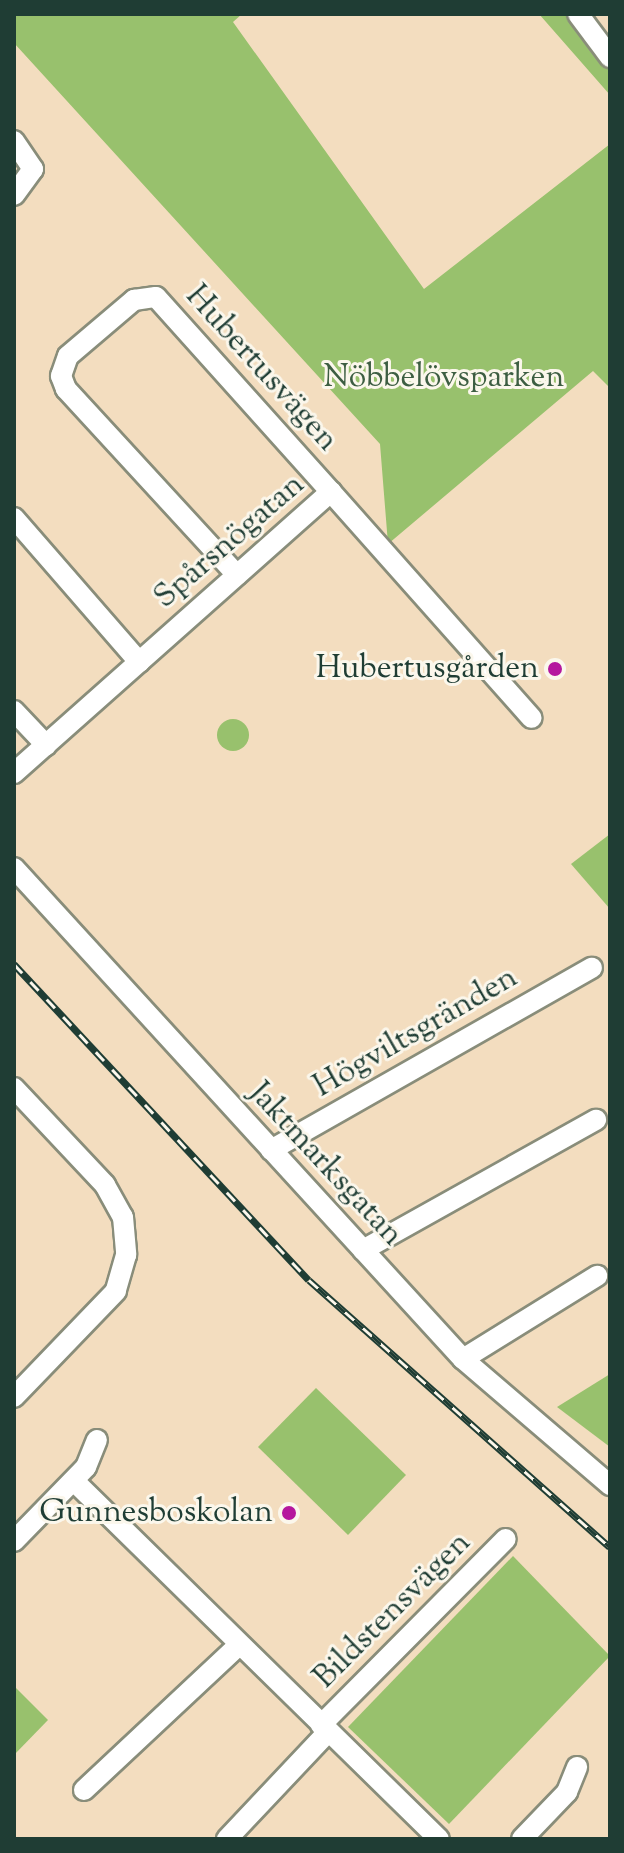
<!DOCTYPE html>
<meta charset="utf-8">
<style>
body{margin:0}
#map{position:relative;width:624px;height:1853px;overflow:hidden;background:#f3ddbf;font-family:"Sorts Mill Goudy",serif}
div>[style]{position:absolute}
.green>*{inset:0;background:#98c16d}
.round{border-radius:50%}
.roads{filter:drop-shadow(2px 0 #898d7a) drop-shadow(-2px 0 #898d7a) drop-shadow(0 2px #898d7a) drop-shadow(0 -2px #898d7a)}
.minor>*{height:20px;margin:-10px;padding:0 10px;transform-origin:10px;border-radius:10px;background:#fff}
.rail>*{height:7px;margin-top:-3.5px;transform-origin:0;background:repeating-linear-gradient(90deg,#fbf7ec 0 12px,#1f3d34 0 24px);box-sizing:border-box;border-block:2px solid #1f3d34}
.dots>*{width:22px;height:22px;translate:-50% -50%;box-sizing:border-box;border:4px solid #fbf7ec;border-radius:50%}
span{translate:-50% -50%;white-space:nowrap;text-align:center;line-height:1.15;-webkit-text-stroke:6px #fbf7ec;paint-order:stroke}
.street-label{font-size:32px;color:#1f3d34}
.park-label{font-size:32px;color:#3d5e42}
.poi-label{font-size:32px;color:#1f3d34}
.right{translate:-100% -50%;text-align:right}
.frame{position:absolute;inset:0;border:16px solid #1f3d34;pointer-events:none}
</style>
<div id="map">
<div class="green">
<div style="clip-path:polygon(14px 14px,242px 14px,233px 22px,424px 289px,610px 144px,610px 388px,593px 371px,388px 544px,380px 444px,14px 43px)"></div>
<div style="clip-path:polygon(539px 14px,593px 14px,588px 18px,610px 48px,610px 95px)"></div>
<div class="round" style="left:217px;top:719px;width:32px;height:32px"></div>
<div style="clip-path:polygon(610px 834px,610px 909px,571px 864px)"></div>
<div style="clip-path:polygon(610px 1374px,610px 1447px,557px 1407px)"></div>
<div style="clip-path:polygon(316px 1388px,406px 1475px,348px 1535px,258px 1447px)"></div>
<div style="clip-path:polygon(513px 1556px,610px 1656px,449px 1824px,348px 1727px)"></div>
<div style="clip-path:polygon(14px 1686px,48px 1720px,14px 1755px)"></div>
</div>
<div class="roads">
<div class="minor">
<div style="left:578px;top:14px;width:54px;rotate:53.3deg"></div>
<div style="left:14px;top:141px;width:34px;rotate:56deg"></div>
<div style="left:33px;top:169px;width:32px;rotate:126deg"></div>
<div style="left:14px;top:518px;width:191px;rotate:49deg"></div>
<div style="left:237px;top:575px;width:253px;rotate:-132.6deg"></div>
<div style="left:66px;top:389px;width:14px;rotate:-111deg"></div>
<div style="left:61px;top:376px;width:21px;rotate:-71deg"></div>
<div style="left:68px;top:356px;width:87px;rotate:-40.3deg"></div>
<div style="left:134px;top:300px;width:22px;rotate:-8deg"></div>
<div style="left:156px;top:297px;width:262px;rotate:48.1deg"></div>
<div style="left:14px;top:711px;width:47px;rotate:46.7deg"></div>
<div style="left:14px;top:773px;width:424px;rotate:-41.6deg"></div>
<div style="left:331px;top:492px;width:302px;rotate:48.4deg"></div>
<div style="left:14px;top:868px;width:665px;rotate:47.56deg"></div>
<div style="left:463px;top:1359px;width:194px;rotate:40.6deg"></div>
<div style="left:14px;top:1088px;width:133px;rotate:46.8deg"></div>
<div style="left:105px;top:1185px;width:37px;rotate:61deg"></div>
<div style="left:123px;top:1217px;width:38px;rotate:85deg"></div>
<div style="left:126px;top:1255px;width:37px;rotate:106deg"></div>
<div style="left:116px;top:1291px;width:147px;rotate:133.9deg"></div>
<div style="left:271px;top:1150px;width:369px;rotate:-29.6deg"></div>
<div style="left:363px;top:1250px;width:267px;rotate:-29.2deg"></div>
<div style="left:463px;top:1359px;width:158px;rotate:-31.8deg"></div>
<div style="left:74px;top:1481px;width:511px;rotate:44.45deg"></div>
<div style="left:14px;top:1541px;width:103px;rotate:-45.8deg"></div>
<div style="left:86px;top:1467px;width:29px;rotate:-68deg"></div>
<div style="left:321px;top:1725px;width:262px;rotate:-45.2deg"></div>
<div style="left:84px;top:1790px;width:212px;rotate:-43.1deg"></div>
<div style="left:227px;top:1839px;width:147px;rotate:-46.7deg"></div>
<div style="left:522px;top:1839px;width:65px;rotate:-46.2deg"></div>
<div style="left:567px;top:1792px;width:27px;rotate:-68deg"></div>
</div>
</div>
<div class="rail">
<div style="left:14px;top:964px;width:432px;rotate:47deg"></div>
<div style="left:309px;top:1280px;width:402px;rotate:41.6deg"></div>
</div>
<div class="dots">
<div style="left:555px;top:669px;background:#b5179e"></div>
<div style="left:289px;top:1513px;background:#b5179e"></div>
</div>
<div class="street-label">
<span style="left:261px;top:369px;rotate:48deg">Hubertusvägen</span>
<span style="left:230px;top:542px;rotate:-41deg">Spårsnögatan</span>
<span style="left:416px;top:1033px;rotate:-30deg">Högviltsgränden</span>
<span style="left:325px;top:1165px;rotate:47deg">Jaktmarksgatan</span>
<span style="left:393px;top:1611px;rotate:-45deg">Bildstensvägen</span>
</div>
<div class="park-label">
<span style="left:444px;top:378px">Nöbbelövsparken</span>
</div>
<div class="poi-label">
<span class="right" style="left:539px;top:669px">Hubertusgården</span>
<span class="right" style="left:273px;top:1513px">Gunnesboskolan</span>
</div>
<div class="frame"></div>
</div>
